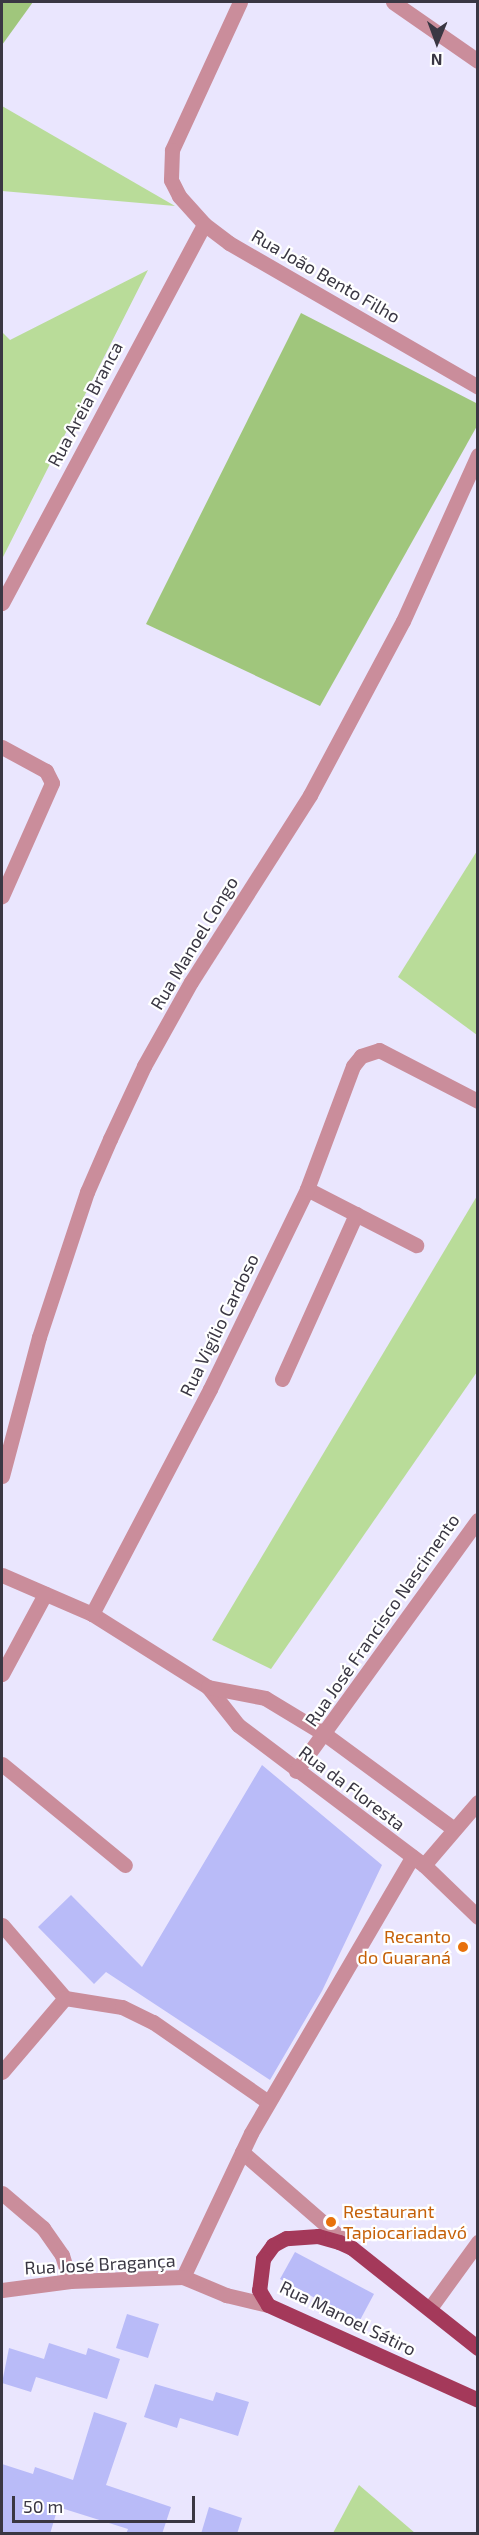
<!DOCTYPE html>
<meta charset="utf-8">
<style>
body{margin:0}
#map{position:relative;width:479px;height:2535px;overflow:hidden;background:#eae6fe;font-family:"Exo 2",sans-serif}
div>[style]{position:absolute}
.green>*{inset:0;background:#b9dc99}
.forest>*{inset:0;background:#a0c67c}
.building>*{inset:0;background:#b9bbf8}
.minor>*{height:15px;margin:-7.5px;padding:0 7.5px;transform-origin:7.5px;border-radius:7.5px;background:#ca8d9b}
.major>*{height:15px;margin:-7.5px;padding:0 7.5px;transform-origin:7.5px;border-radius:7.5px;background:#a4395a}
.dots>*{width:16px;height:16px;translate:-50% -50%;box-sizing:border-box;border:3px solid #fff;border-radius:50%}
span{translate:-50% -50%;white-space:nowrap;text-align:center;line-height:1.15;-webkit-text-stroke:4.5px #fff;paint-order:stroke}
.street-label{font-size:18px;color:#3a3743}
.food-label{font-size:18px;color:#c56008}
.right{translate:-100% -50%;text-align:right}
.left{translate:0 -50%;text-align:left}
.frame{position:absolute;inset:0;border:3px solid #3a3743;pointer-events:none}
.north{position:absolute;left:407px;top:12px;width:60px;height:60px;-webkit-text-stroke:4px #fff;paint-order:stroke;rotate:181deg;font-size:16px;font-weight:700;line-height:24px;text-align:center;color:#3a3743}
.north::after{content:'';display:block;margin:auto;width:21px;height:27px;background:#3a3743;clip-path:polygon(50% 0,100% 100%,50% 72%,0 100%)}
.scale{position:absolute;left:12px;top:2496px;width:183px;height:27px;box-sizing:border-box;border:3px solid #3a3743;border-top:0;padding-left:8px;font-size:18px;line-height:21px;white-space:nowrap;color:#3a3743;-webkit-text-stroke:4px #fff;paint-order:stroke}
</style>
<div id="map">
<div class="green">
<div style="clip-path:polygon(2px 106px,175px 206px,2px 191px)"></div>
<div style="clip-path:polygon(148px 270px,2px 559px,2px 332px,10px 340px)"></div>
<div style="clip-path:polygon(477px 851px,477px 1035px,398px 977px)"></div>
<div style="clip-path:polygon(477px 1196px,477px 1372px,271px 1669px,212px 1640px)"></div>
<div style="clip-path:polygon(359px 2485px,415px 2533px,333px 2533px)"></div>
</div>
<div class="forest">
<div style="clip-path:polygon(2px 2px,33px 2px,2px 45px)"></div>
<div style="clip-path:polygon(301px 313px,478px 404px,477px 426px,320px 706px,146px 624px)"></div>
</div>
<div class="building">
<div style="clip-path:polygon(262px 1765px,382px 1865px,322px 1991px,270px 2080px,106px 1972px,94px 1984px,38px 1927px,71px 1895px,142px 1967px)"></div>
<div style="clip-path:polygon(295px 2252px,374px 2294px,359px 2322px,280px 2279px)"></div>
<div style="clip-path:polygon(127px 2314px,159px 2324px,148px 2358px,116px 2348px)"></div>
<div style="clip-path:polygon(49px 2343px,86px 2355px,88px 2348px,120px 2359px,107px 2399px,36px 2377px,31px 2392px,2px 2383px,9px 2348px,44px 2359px)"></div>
<div style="clip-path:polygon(155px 2384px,213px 2401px,216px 2392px,249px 2402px,238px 2436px,180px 2418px,177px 2428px,144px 2417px)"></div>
<div style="clip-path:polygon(94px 2412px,127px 2423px,106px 2485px,171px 2507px,162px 2534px,126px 2534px,128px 2529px,58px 2507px,50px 2534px,2px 2534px,2px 2464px,33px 2474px,35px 2467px,73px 2480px)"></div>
<div style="clip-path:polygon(209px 2507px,242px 2518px,237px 2534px,201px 2534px)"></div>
</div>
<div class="minor">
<div style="left:240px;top:2px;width:163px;rotate:114.7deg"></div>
<div style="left:172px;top:150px;width:30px;rotate:92deg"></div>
<div style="left:171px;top:180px;width:18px;rotate:63deg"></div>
<div style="left:179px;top:196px;width:38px;rotate:48deg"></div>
<div style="left:204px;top:224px;width:31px;rotate:37deg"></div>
<div style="left:229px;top:243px;width:288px;rotate:30deg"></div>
<div style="left:393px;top:2px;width:103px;rotate:34.8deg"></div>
<div style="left:2px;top:603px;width:429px;rotate:-61.9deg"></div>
<div style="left:2px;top:747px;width:50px;rotate:28.6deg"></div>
<div style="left:46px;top:771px;width:13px;rotate:63deg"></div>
<div style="left:52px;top:783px;width:124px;rotate:113.9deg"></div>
<div style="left:307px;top:1189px;width:123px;rotate:27.2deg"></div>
<div style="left:282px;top:1379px;width:181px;rotate:-65.8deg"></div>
<div style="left:2px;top:1476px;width:144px;rotate:-75.1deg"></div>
<div style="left:39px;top:1337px;width:153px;rotate:-71.7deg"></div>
<div style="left:87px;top:1192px;width:58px;rotate:-66.5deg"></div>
<div style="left:110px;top:1139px;width:81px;rotate:-65deg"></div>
<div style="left:144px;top:1066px;width:96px;rotate:-60.8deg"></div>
<div style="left:191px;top:982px;width:222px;rotate:-57.5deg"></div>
<div style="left:310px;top:795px;width:197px;rotate:-61.9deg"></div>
<div style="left:403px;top:621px;width:182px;rotate:-65.7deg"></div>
<div style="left:2px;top:1575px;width:98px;rotate:23.4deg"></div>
<div style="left:92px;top:1614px;width:137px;rotate:32.2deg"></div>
<div style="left:208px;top:1687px;width:48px;rotate:51.7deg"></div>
<div style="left:238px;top:1725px;width:233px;rotate:37deg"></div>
<div style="left:424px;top:1865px;width:75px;rotate:43.9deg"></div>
<div style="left:92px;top:1614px;width:254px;rotate:-62.3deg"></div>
<div style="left:210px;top:1389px;width:222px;rotate:-64.1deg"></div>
<div style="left:307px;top:1189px;width:131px;rotate:-69.5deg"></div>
<div style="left:353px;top:1066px;width:13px;rotate:-51deg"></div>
<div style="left:361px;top:1056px;width:19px;rotate:-18deg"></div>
<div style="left:379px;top:1050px;width:111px;rotate:27.3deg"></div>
<div style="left:2px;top:1674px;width:91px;rotate:-61.7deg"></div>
<div style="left:208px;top:1687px;width:58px;rotate:10.9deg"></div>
<div style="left:265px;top:1698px;width:71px;rotate:31.2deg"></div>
<div style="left:326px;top:1735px;width:159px;rotate:36.3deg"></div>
<div style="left:2px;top:1764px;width:159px;rotate:39.4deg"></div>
<div style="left:296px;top:1771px;width:310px;rotate:-54.1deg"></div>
<div style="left:424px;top:1865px;width:83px;rotate:-49.4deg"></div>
<div style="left:2px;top:1925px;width:96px;rotate:49.2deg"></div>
<div style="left:65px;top:1998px;width:58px;rotate:9deg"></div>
<div style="left:122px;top:2007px;width:34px;rotate:26deg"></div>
<div style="left:153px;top:2022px;width:140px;rotate:34.8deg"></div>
<div style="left:2px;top:2072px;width:97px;rotate:-49.6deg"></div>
<div style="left:242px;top:2152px;width:143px;rotate:41deg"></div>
<div style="left:2px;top:2193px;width:54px;rotate:40.5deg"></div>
<div style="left:43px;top:2228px;width:33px;rotate:55deg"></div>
<div style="left:62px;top:2255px;width:27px;rotate:73deg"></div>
<div style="left:183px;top:2277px;width:159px;rotate:-64.7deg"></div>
<div style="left:251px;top:2133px;width:320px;rotate:-59.7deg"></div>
<div style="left:2px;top:2290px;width:69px;rotate:-7.5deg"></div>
<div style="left:70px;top:2281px;width:113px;rotate:-2deg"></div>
<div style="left:183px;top:2277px;width:47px;rotate:22.7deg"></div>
<div style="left:226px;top:2295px;width:43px;rotate:13.4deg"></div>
<div style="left:430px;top:2308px;width:82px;rotate:-54deg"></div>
</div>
<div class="major">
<div style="left:478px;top:2348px;width:161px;rotate:-141.6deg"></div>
<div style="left:352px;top:2248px;width:14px;rotate:-155deg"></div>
<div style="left:339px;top:2242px;width:22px;rotate:-164deg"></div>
<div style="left:318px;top:2236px;width:32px;rotate:176deg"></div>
<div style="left:286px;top:2238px;width:15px;rotate:152deg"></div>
<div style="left:273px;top:2245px;width:17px;rotate:126deg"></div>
<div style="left:263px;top:2259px;width:31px;rotate:97deg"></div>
<div style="left:259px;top:2290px;width:17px;rotate:59deg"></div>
<div style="left:268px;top:2305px;width:230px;rotate:24.3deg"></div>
</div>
<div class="dots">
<div style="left:463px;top:1947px;background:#e8710a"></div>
<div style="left:331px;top:2222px;background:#e8710a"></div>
</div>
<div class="street-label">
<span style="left:326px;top:276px;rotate:30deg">Rua João Bento Filho</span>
<span style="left:85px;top:404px;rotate:-62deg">Rua Areia Branca</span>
<span style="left:194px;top:943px;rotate:-59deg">Rua Manoel Congo</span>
<span style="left:219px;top:1325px;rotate:-64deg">Rua Vigílio Cardoso</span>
<span style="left:382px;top:1620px;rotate:-55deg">Rua José Francisco Nascimento</span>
<span style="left:352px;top:1788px;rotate:37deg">Rua da Floresta</span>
<span style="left:100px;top:2264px;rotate:-3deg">Rua José Bragança</span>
<span style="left:348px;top:2318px;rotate:26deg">Rua Manoel Sátiro</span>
</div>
<div class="food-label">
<span class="right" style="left:451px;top:1947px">Recanto<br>do Guaraná</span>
<span class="left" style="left:343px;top:2222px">Restaurant<br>Tapiocariadavó</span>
</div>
<div class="frame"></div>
<div class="north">N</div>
<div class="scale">50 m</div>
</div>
